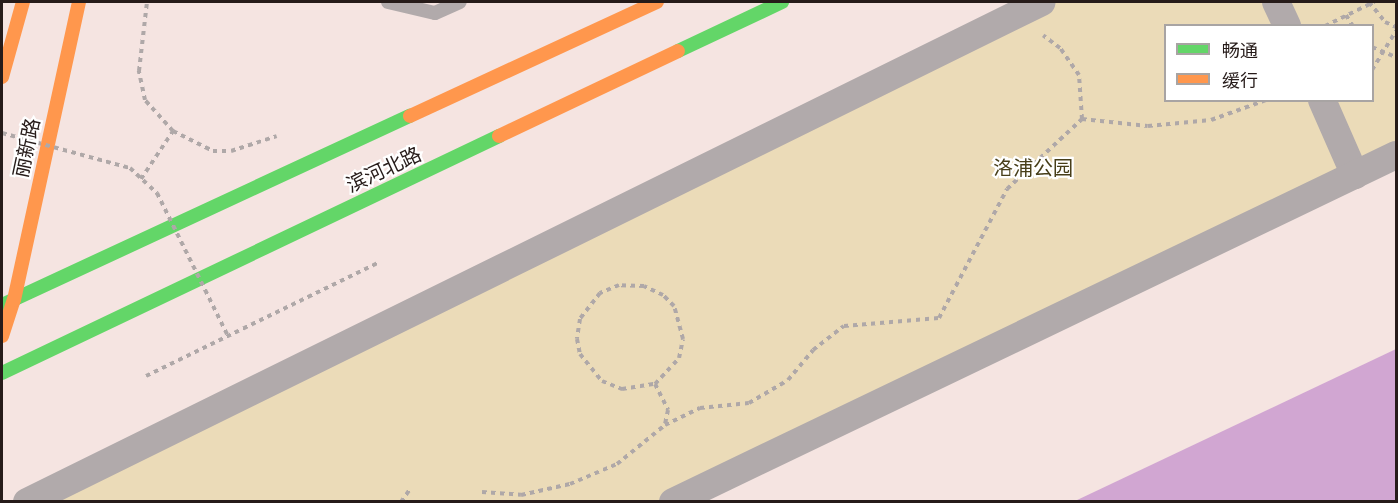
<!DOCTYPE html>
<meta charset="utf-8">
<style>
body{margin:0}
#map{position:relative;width:1398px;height:503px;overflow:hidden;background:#f5e4e1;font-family:"Fira Sans","Noto Sans SC",sans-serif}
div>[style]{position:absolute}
.green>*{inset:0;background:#ebdbb8}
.water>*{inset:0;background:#d1a6d2}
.path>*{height:4px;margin-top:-2px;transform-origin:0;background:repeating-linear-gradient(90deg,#afa8a8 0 4.5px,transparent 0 9px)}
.lane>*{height:14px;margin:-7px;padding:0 7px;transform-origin:7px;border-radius:7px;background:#b1aaab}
.street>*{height:28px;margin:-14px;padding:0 14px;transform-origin:14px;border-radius:14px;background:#b1aaab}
.fast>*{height:14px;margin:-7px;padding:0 7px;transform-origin:7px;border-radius:7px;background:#63d668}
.slow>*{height:14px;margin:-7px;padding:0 7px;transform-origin:7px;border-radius:7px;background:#ff974d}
.path-bridge>*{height:4px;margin-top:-2px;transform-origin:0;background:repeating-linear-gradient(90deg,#afa8a8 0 4.5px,transparent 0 9px)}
span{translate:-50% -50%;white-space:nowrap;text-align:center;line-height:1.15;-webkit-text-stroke:4.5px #fff;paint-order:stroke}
.street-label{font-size:20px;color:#261b19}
.park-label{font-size:20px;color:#473e19}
.frame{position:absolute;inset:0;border:3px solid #261b19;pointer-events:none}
.legend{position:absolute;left:1164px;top:24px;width:210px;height:78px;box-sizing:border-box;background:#fff;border:2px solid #a8a4a3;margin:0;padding:8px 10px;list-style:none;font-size:18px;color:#261b19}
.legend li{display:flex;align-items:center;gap:12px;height:30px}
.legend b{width:30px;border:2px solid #a8a4a3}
</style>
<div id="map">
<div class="green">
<div style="clip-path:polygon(evenodd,1042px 2px,1396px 2px,1396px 155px,673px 501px,27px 502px,1042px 2px,1166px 26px,1372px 26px,1372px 100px,1166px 100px,1166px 26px)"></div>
</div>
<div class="water">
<div style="clip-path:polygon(1396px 349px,1396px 501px,1075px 501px)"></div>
</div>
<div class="path">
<div style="left:1369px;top:2px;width:26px;rotate:51deg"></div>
<div style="left:1385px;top:22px;width:12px;rotate:24deg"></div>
<div style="left:1346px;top:15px;width:13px;rotate:58deg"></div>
<div style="left:1325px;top:26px;width:55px;rotate:-26.1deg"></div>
<div style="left:1372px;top:47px;width:26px;rotate:23deg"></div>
<div style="left:1372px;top:70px;width:46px;rotate:-58.4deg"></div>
<div style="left:1082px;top:119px;width:66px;rotate:6.1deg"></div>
<div style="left:1148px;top:126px;width:63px;rotate:-5.4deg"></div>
<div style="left:1211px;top:120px;width:59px;rotate:-20deg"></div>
<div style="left:173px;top:131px;width:45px;rotate:26.6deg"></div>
<div style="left:213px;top:151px;width:18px"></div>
<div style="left:231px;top:151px;width:48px;rotate:-18.1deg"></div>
<div style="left:141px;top:179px;width:58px;rotate:-56.3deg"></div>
<div style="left:173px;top:131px;width:42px;rotate:-132.1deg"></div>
<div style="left:145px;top:100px;width:30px;rotate:-102deg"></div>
<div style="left:139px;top:71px;width:69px;rotate:-83.4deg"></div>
<div style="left:146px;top:376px;width:260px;rotate:-26deg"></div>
<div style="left:655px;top:384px;width:35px;rotate:-47deg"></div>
<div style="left:679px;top:358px;width:19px;rotate:-78deg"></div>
<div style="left:683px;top:339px;width:34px;rotate:-105deg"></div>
<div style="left:674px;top:306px;width:16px;rotate:-135deg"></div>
<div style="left:663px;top:295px;width:21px;rotate:-155deg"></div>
<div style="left:644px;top:286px;width:25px;rotate:-178deg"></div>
<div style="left:619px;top:285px;width:21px;rotate:157deg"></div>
<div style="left:600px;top:293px;width:33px;rotate:128deg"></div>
<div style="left:580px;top:319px;width:20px;rotate:99deg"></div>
<div style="left:577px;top:339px;width:15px;rotate:79deg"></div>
<div style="left:580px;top:354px;width:35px;rotate:51deg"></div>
<div style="left:602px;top:381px;width:22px;rotate:22deg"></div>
<div style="left:622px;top:389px;width:33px;rotate:-9deg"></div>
<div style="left:655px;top:384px;width:29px;rotate:63deg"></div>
<div style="left:668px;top:410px;width:14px;rotate:102deg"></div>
<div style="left:482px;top:492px;width:39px;rotate:4deg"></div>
<div style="left:521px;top:495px;width:50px;rotate:-12.7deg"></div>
<div style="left:570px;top:484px;width:51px;rotate:-23.1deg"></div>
<div style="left:617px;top:464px;width:62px;rotate:-39.1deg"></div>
<div style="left:665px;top:425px;width:39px;rotate:-26deg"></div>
<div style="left:700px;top:408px;width:49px;rotate:-5.8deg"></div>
<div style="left:749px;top:403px;width:45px;rotate:-30.5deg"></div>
<div style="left:788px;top:380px;width:39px;rotate:-50deg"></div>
<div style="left:813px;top:350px;width:39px;rotate:-38deg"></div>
<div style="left:844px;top:326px;width:95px;rotate:-4.8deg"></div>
<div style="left:939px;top:318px;width:146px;rotate:-62.2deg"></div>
<div style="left:1007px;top:189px;width:103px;rotate:-43deg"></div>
<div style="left:1082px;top:119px;width:44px;rotate:-93.9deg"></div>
<div style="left:1079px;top:75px;width:33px;rotate:-125deg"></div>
<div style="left:1060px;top:48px;width:21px;rotate:-143deg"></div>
<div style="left:401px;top:502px;width:16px;rotate:-55deg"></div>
</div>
<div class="lane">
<div style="left:388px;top:2px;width:48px;rotate:13.2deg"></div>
<div style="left:435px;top:13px;width:27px;rotate:-24deg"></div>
</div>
<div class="street">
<div style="left:1276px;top:2px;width:26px;rotate:65deg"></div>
<div style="left:1322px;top:100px;width:82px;rotate:66.3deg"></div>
<div style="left:27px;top:502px;width:1131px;rotate:-26.23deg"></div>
<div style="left:673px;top:502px;width:802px;rotate:-25.64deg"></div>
</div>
<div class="fast">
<div style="left:678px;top:51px;width:115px;rotate:-25.2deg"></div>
<div style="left:2px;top:305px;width:450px;rotate:-24.9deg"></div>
<div style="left:2px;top:373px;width:551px;rotate:-25.49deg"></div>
</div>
<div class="slow">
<div style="left:2px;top:77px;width:78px;rotate:-74.4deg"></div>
<div style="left:410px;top:116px;width:272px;rotate:-24.8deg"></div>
<div style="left:499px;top:136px;width:198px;rotate:-25.4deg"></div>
<div style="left:2px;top:336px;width:38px;rotate:-72deg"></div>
<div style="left:14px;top:300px;width:305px;rotate:-77.7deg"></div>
</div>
<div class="path-bridge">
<div style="left:2px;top:133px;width:133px;rotate:15.3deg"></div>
<div style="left:130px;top:168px;width:37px;rotate:43deg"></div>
<div style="left:157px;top:193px;width:160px;rotate:63.6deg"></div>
</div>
<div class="street-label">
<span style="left:27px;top:148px;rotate:-78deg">丽新路</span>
<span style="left:384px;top:170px;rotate:-25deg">滨河北路</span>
</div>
<div class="park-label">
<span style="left:1033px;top:168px">洛浦公园</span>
</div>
<div class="frame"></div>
<ul class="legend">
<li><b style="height:8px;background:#63d668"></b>畅通</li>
<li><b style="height:8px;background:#ff974d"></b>缓行</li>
</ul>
</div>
